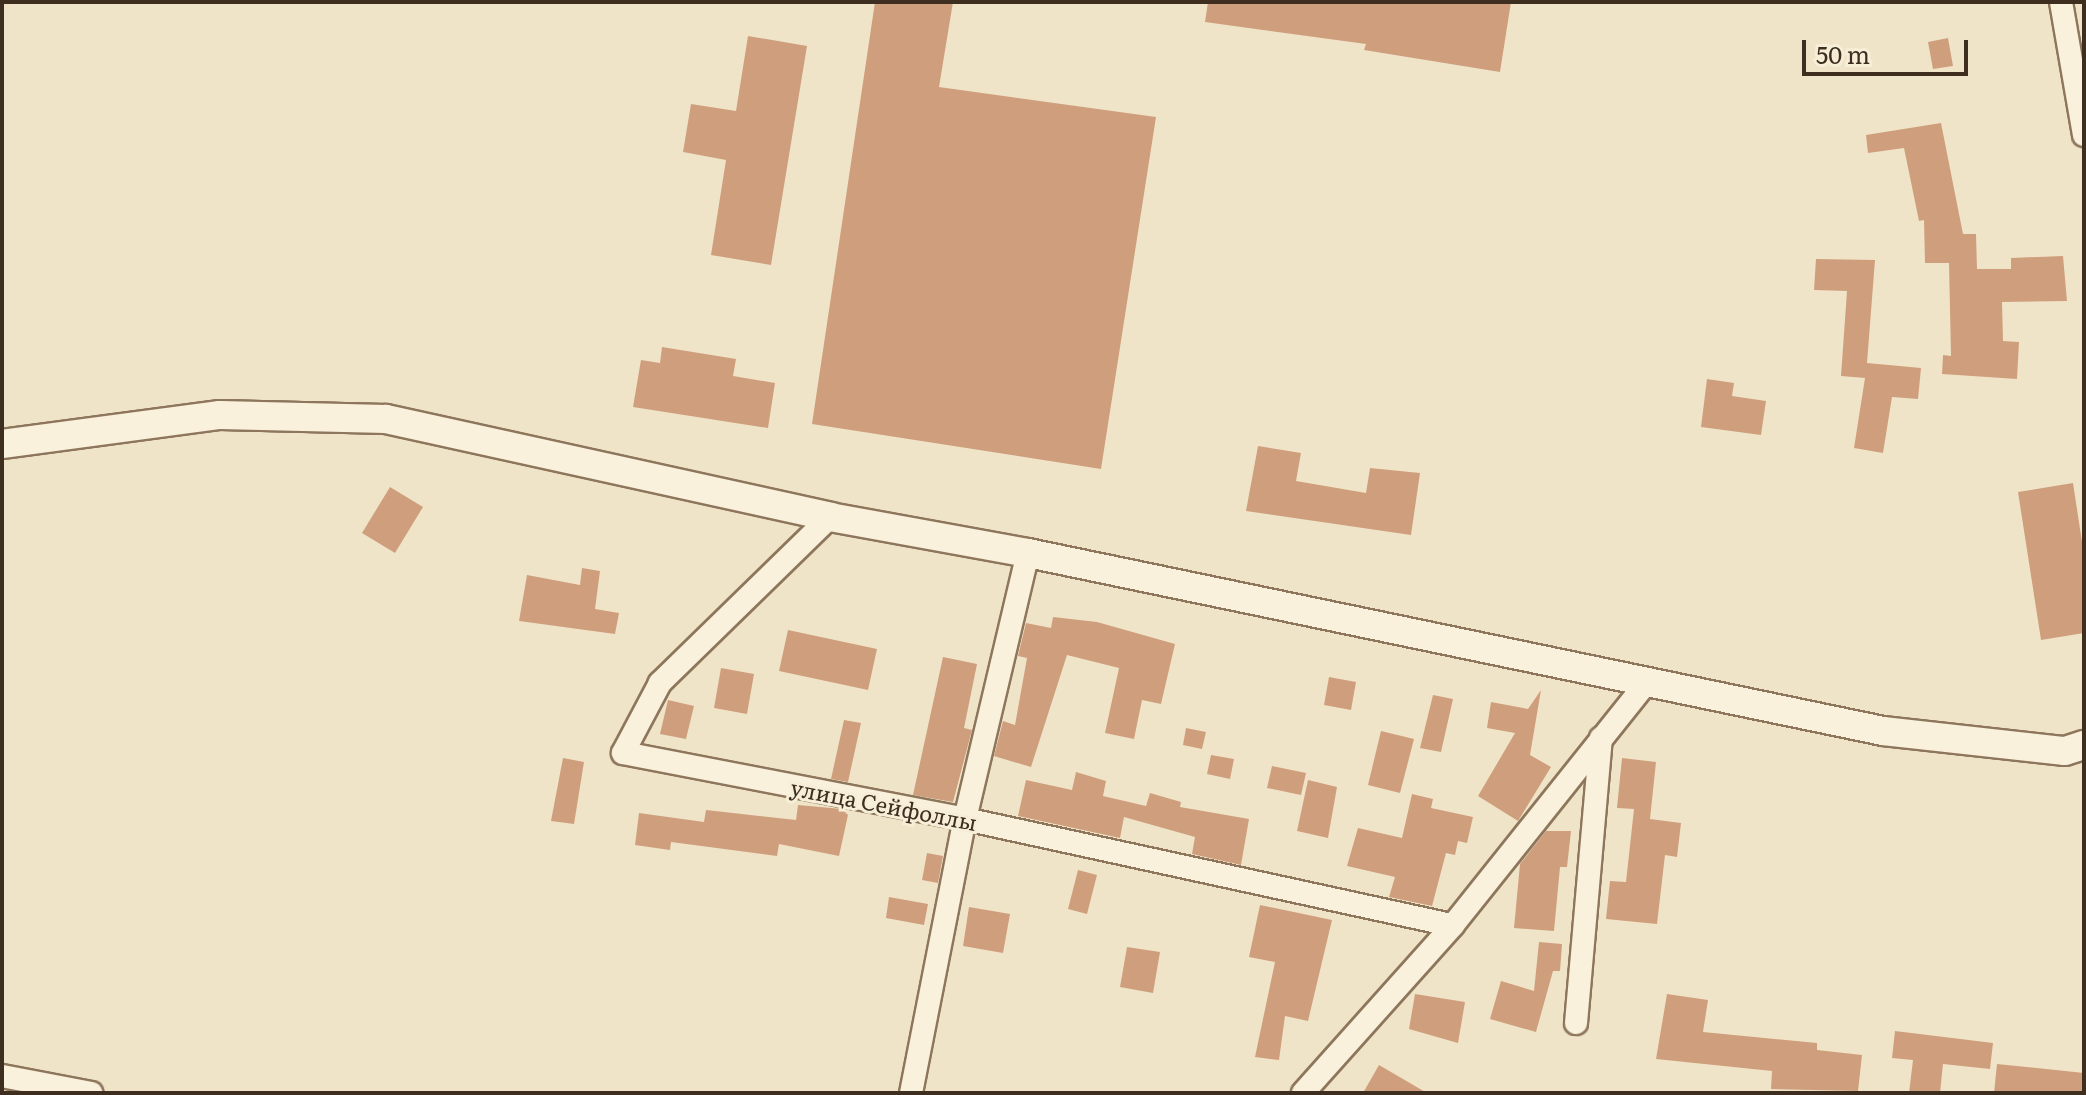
<!DOCTYPE html>
<meta charset="utf-8">
<style>
body{margin:0}
#map{position:relative;width:2086px;height:1095px;overflow:hidden;background:#f0e4c8;font-family:Literata,serif}
div>[style]{position:absolute}
.building>*{inset:0;background:#cf9f7d}
.roads{filter:drop-shadow(2px 0 #8d765c) drop-shadow(-2px 0 #8d765c) drop-shadow(0 2px #8d765c) drop-shadow(0 -2px #8d765c)}
.minor>*{height:22px;margin:-11px;padding:0 11px;transform-origin:11px;border-radius:11px;background:#faf1dc}
.tertiary>*{height:28px;margin:-14px;padding:0 14px;transform-origin:14px;border-radius:14px;background:#faf1dc}
span{translate:-50% -50%;white-space:nowrap;text-align:center;line-height:1.15;-webkit-text-stroke:6px #f7eed8;paint-order:stroke}
.street-label{font-size:22px;color:#3d2e20}
.frame{position:absolute;inset:0;border:4px solid #3d2e20;pointer-events:none}
.scale{position:absolute;left:1802px;top:40px;width:166px;height:36px;box-sizing:border-box;border:4px solid #3d2e20;border-top:0;padding-left:10px;font-size:24px;line-height:28px;white-space:nowrap;color:#3d2e20;-webkit-text-stroke:6px #f7eed8;paint-order:stroke}
</style>
<div id="map">
<div class="building">
<div style="clip-path:polygon(875px 2px,953px 2px,939px 87px,1156px 117px,1101px 469px,812px 424px)"></div>
<div style="clip-path:polygon(1208px 2px,1511px 2px,1500px 72px,1364px 50px,1366px 44px,1205px 22px)"></div>
<div style="clip-path:polygon(748px 36px,807px 46px,771px 265px,711px 255px,726px 160px,683px 152px,691px 104px,736px 111px)"></div>
<div style="clip-path:polygon(1948px 38px,1953px 66px,1933px 69px,1928px 42px)"></div>
<div style="clip-path:polygon(1941px 123px,1963px 234px,1976px 234px,1977px 269px,2011px 269px,2011px 258px,2063px 256px,2067px 301px,2002px 302px,2003px 341px,2019px 342px,2017px 379px,1942px 374px,1943px 355px,1951px 356px,1949px 263px,1925px 263px,1924px 220px,1919px 221px,1904px 148px,1868px 153px,1866px 135px)"></div>
<div style="clip-path:polygon(1816px 259px,1875px 260px,1867px 363px,1921px 368px,1918px 399px,1892px 397px,1883px 453px,1854px 448px,1865px 378px,1841px 376px,1847px 291px,1814px 290px)"></div>
<div style="clip-path:polygon(662px 347px,736px 359px,733px 376px,775px 383px,768px 428px,633px 407px,641px 360px,660px 363px)"></div>
<div style="clip-path:polygon(1707px 379px,1734px 383px,1732px 396px,1766px 401px,1761px 435px,1701px 427px)"></div>
<div style="clip-path:polygon(1258px 446px,1301px 453px,1296px 481px,1366px 493px,1370px 468px,1420px 473px,1411px 535px,1246px 511px)"></div>
<div style="clip-path:polygon(2073px 483px,2084px 555px,2084px 633px,2041px 640px,2018px 492px)"></div>
<div style="clip-path:polygon(390px 487px,423px 507px,395px 553px,362px 533px)"></div>
<div style="clip-path:polygon(582px 568px,600px 571px,595px 609px,619px 613px,615px 634px,519px 621px,527px 575px,580px 585px)"></div>
<div style="clip-path:polygon(1053px 617px,1097px 622px,1175px 644px,1161px 704px,1142px 700px,1134px 739px,1105px 733px,1119px 668px,1067px 655px,1031px 767px,994px 756px,1003px 721px,1015px 725px,1027px 658px,1018px 656px,1026px 623px,1051px 628px)"></div>
<div style="clip-path:polygon(788px 630px,877px 649px,868px 690px,779px 671px)"></div>
<div style="clip-path:polygon(943px 657px,977px 664px,964px 728px,972px 730px,953px 802px,913px 795px)"></div>
<div style="clip-path:polygon(721px 668px,754px 674px,747px 714px,714px 708px)"></div>
<div style="clip-path:polygon(1329px 677px,1356px 682px,1351px 710px,1324px 705px)"></div>
<div style="clip-path:polygon(1541px 690px,1530px 755px,1551px 767px,1518px 821px,1478px 796px,1515px 733px,1487px 728px,1491px 702px,1528px 709px)"></div>
<div style="clip-path:polygon(1433px 695px,1453px 699px,1441px 752px,1420px 748px)"></div>
<div style="clip-path:polygon(668px 700px,694px 706px,686px 739px,660px 734px)"></div>
<div style="clip-path:polygon(844px 720px,861px 723px,848px 782px,831px 779px)"></div>
<div style="clip-path:polygon(1186px 728px,1206px 732px,1202px 749px,1183px 745px)"></div>
<div style="clip-path:polygon(1381px 731px,1414px 739px,1400px 793px,1368px 785px)"></div>
<div style="clip-path:polygon(1211px 755px,1234px 759px,1230px 779px,1207px 774px)"></div>
<div style="clip-path:polygon(563px 758px,584px 762px,574px 824px,551px 821px)"></div>
<div style="clip-path:polygon(1622px 758px,1656px 762px,1650px 819px,1681px 823px,1677px 857px,1665px 855px,1657px 924px,1606px 919px,1610px 881px,1626px 882px,1634px 809px,1617px 808px)"></div>
<div style="clip-path:polygon(1272px 766px,1306px 773px,1301px 795px,1267px 788px)"></div>
<div style="clip-path:polygon(1076px 772px,1106px 781px,1103px 796px,1146px 806px,1150px 793px,1181px 802px,1180px 807px,1249px 819px,1241px 865px,1192px 854px,1195px 837px,1124px 817px,1120px 838px,1018px 816px,1026px 780px,1072px 790px)"></div>
<div style="clip-path:polygon(1308px 780px,1337px 787px,1328px 838px,1297px 831px)"></div>
<div style="clip-path:polygon(1412px 794px,1433px 799px,1431px 808px,1473px 817px,1467px 843px,1458px 841px,1455px 855px,1446px 853px,1432px 906px,1389px 897px,1395px 877px,1347px 866px,1358px 828px,1402px 838px)"></div>
<div style="clip-path:polygon(798px 805px,842px 809px,848px 815px,839px 856px,779px 844px,777px 856px,671px 842px,670px 850px,635px 845px,639px 813px,704px 822px,706px 810px,796px 820px)"></div>
<div style="clip-path:polygon(1546px 831px,1571px 831px,1567px 867px,1560px 867px,1554px 931px,1514px 928px,1520px 864px)"></div>
<div style="clip-path:polygon(927px 853px,943px 856px,938px 883px,922px 880px)"></div>
<div style="clip-path:polygon(1078px 870px,1097px 875px,1087px 914px,1068px 909px)"></div>
<div style="clip-path:polygon(889px 897px,928px 904px,924px 925px,886px 918px)"></div>
<div style="clip-path:polygon(1260px 905px,1332px 920px,1308px 1021px,1285px 1016px,1279px 1060px,1255px 1057px,1275px 962px,1249px 957px)"></div>
<div style="clip-path:polygon(969px 907px,1010px 914px,1003px 953px,963px 946px)"></div>
<div style="clip-path:polygon(1539px 942px,1562px 944px,1560px 971px,1553px 971px,1536px 1032px,1490px 1019px,1501px 981px,1534px 991px)"></div>
<div style="clip-path:polygon(1127px 947px,1160px 952px,1153px 993px,1120px 987px)"></div>
<div style="clip-path:polygon(1415px 994px,1465px 1002px,1458px 1043px,1409px 1029px)"></div>
<div style="clip-path:polygon(1667px 994px,1708px 1000px,1703px 1032px,1817px 1043px,1817px 1050px,1862px 1055px,1858px 1091px,1771px 1089px,1772px 1071px,1656px 1059px)"></div>
<div style="clip-path:polygon(1895px 1031px,1993px 1043px,1990px 1069px,1943px 1064px,1940px 1093px,1909px 1093px,1913px 1060px,1892px 1058px)"></div>
<div style="clip-path:polygon(1997px 1064px,2084px 1073px,2084px 1093px,1994px 1093px)"></div>
<div style="clip-path:polygon(1379px 1065px,1427px 1093px,1363px 1093px)"></div>
</div>
<div class="roads">
<div class="minor">
<div style="left:2061px;top:2px;width:135px;rotate:80.2deg"></div>
<div style="left:830px;top:517px;width:238px;rotate:135.7deg"></div>
<div style="left:660px;top:683px;width:79px;rotate:117.9deg"></div>
<div style="left:623px;top:753px;width:348px;rotate:10.9deg"></div>
<div style="left:965px;top:819px;width:499px;rotate:12.3deg"></div>
<div style="left:1576px;top:1023px;width:286px;rotate:-85deg"></div>
<div style="left:2px;top:1076px;width:91px;rotate:10.8deg"></div>
<div style="left:911px;top:1093px;width:279px;rotate:-78.9deg"></div>
<div style="left:965px;top:819px;width:273px;rotate:-76.7deg"></div>
<div style="left:1303px;top:1093px;width:225px;rotate:-48.2deg"></div>
<div style="left:1453px;top:925px;width:311px;rotate:-51.4deg"></div>
</div>
<div class="tertiary">
<div style="left:2px;top:444px;width:220px;rotate:-7.6deg"></div>
<div style="left:220px;top:415px;width:166px;rotate:1.4deg"></div>
<div style="left:386px;top:419px;width:455px;rotate:12.4deg"></div>
<div style="left:830px;top:517px;width:201px;rotate:10.3deg"></div>
<div style="left:1028px;top:553px;width:873px;rotate:11.76deg"></div>
<div style="left:1883px;top:731px;width:183px;rotate:6.3deg"></div>
<div style="left:2065px;top:751px;width:20px;rotate:-18deg"></div>
</div>
</div>
<div class="street-label">
<span style="left:884px;top:804px;rotate:11deg">улица Сейфоллы</span>
</div>
<div class="frame"></div>
<div class="scale">50 m</div>
</div>
